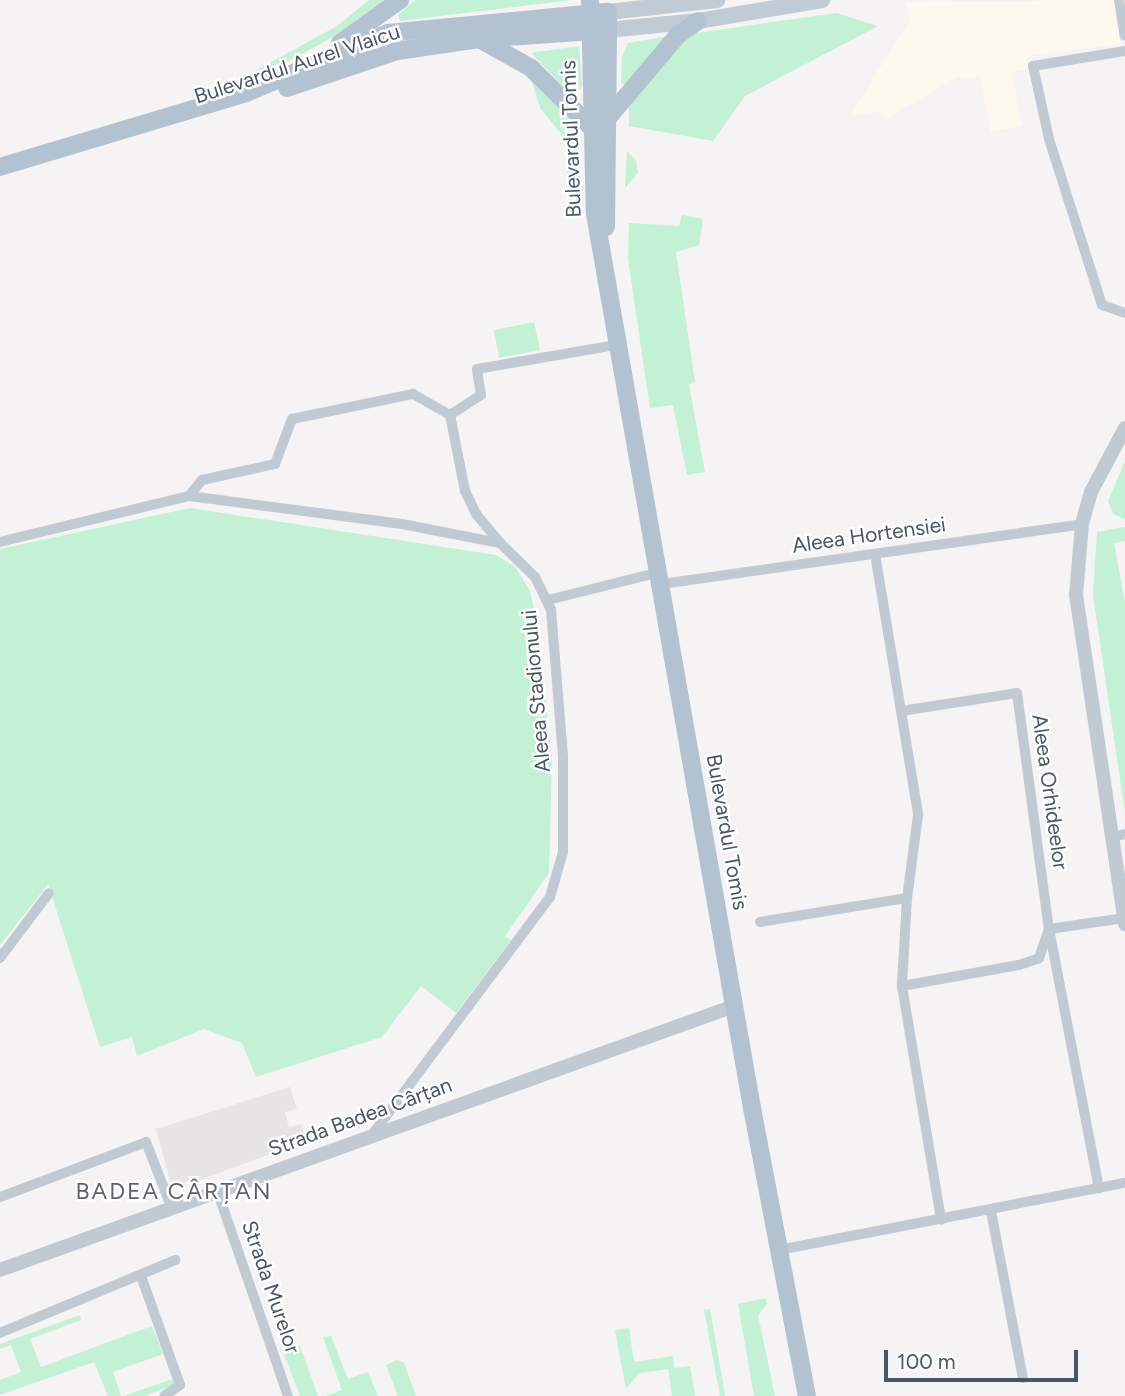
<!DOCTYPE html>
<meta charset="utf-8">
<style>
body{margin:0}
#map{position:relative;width:1125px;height:1396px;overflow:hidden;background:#f5f3f3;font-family:Figtree,sans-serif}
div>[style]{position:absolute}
.commercial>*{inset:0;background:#fdf9ef}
.education>*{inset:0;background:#e6e4e5}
.green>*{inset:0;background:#c3f1d5}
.minor>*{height:10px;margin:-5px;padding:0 5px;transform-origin:5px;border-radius:5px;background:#c1cad2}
.tertiary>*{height:14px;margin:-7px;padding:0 7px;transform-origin:7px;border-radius:7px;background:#c1cad2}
.secondary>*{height:16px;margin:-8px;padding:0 8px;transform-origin:8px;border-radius:8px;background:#c1cbd6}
.primary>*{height:18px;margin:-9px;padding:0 9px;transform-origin:9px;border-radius:9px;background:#b3c2d1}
span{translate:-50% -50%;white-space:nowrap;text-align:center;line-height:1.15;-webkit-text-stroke:5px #fff;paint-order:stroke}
.street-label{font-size:21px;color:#4a5661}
.neighbourhood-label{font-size:23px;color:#5f6368;letter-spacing:2px}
.scale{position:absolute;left:884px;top:1350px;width:194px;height:32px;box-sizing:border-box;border:4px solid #4a5661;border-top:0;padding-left:9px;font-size:21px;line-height:24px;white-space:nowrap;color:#4a5661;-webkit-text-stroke:5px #fff;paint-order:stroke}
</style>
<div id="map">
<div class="commercial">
<div style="clip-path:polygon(1115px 0,1120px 44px,1026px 56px,1029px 70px,1012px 72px,1022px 126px,991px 132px,979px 77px,958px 77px,889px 117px,876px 112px,850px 115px,909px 22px,906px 2px)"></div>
</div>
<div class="education">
<div style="clip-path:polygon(290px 1087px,297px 1109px,285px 1112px,289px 1127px,301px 1124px,306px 1141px,178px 1188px,171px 1184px,156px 1129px)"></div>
</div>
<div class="green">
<div style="clip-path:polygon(369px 0,384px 0,335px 36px,276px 68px,261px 75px,255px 71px,337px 26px)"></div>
<div style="clip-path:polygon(415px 0,572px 0,400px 21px,398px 15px)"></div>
<div style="clip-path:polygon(836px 13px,878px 26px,745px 96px,713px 141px,629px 126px,629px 101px,689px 34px)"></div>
<div style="clip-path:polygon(669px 36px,626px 84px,621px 84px,622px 57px,628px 43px)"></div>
<div style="clip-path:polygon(579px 46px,582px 85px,575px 98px,531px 53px)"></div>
<div style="clip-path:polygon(531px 78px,575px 123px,582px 142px,570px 145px,540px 108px)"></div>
<div style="clip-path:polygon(627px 151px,636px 161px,638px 173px,625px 188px)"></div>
<div style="clip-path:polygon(581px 166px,581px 192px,576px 192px,570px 188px,566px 175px,569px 168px)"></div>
<div style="clip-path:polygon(682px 215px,703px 219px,699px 245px,676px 252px,695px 382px,689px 385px,705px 472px,687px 475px,673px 405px,650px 408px,628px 259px,629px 223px,679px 226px)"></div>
<div style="clip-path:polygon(534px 322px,540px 350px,499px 358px,494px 330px)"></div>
<div style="clip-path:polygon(1125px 461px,1125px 519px,1113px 514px,1108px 501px)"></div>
<div style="clip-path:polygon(190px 508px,496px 555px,516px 568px,530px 591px,536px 618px,552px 760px,549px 873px,505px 936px,511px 940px,456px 1013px,421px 986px,382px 1037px,256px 1077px,242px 1043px,204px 1029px,137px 1056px,132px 1037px,100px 1047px,48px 884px,0 945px,0 549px)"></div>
<div style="clip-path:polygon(1125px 527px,1125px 541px,1114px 543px,1125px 602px,1125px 813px,1093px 595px,1097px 532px)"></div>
<div style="clip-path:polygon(766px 1298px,767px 1304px,758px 1315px,775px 1396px,754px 1396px,738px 1304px)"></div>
<div style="clip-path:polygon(710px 1309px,723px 1383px,725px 1396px,720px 1396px,704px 1310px)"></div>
<div style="clip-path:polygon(80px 1315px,81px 1320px,30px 1339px,41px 1367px,152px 1326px,163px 1354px,113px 1372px,121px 1396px,108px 1396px,94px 1362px,0 1395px,0 1380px,21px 1372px,11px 1345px,0 1349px,0 1344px)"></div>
<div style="clip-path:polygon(629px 1328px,634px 1362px,673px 1356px,674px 1368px,690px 1366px,695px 1396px,672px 1396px,668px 1369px,639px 1373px,626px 1389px,615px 1330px)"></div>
<div style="clip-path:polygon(331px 1336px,348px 1379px,368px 1372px,378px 1396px,326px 1396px,342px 1390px,323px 1337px)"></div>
<div style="clip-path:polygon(300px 1346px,318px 1396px,300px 1396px,283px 1352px)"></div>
<div style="clip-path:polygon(397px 1360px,404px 1363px,416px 1396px,398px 1396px,386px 1365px)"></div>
<div style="clip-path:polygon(172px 1379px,174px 1385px,145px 1396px,124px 1396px)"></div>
</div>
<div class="minor">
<div style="left:1119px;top:0;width:36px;rotate:81deg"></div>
<div style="left:1125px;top:51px;width:93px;rotate:170.7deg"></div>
<div style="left:1033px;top:66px;width:75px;rotate:77.6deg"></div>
<div style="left:1049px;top:139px;width:174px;rotate:72.3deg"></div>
<div style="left:1102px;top:305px;width:24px;rotate:19deg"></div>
<div style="left:450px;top:415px;width:37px;rotate:-33deg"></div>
<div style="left:481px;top:395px;width:26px;rotate:-99deg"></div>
<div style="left:477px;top:369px;width:146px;rotate:-9.8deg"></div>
<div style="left:189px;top:496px;width:21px;rotate:-51deg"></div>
<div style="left:202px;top:480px;width:75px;rotate:-12.4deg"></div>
<div style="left:275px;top:464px;width:48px;rotate:-69.3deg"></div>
<div style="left:292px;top:419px;width:124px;rotate:-11.7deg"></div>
<div style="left:413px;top:394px;width:43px;rotate:29.6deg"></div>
<div style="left:450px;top:415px;width:77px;rotate:78.8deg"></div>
<div style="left:465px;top:491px;width:25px;rotate:64deg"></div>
<div style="left:476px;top:514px;width:38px;rotate:50deg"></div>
<div style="left:0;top:542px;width:195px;rotate:-13.7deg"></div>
<div style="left:189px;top:496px;width:215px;rotate:7.5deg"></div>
<div style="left:402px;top:524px;width:100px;rotate:11deg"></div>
<div style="left:500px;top:543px;width:49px;rotate:44.2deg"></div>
<div style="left:535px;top:577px;width:37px;rotate:64deg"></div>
<div style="left:551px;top:610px;width:147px;rotate:85.3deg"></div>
<div style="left:563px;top:757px;width:95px;rotate:90deg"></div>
<div style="left:563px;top:852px;width:47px;rotate:106.1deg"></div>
<div style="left:550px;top:897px;width:296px;rotate:126.8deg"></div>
<div style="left:875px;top:554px;width:265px;rotate:80.6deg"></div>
<div style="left:918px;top:815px;width:84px;rotate:97.5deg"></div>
<div style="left:907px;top:898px;width:88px;rotate:93.3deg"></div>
<div style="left:902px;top:986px;width:237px;rotate:80.5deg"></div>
<div style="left:662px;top:584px;width:424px;rotate:-8.1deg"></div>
<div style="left:548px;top:600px;width:115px;rotate:-14deg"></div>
<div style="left:901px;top:711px;width:117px;rotate:-8.8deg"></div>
<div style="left:1017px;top:693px;width:238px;rotate:82.3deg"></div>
<div style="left:1049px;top:929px;width:264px;rotate:79.1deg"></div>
<div style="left:1112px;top:837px;width:13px;rotate:-13deg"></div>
<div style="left:760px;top:922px;width:149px;rotate:-9.3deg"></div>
<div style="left:0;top:958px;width:81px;rotate:-53deg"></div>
<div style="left:902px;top:986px;width:119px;rotate:-10.2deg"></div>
<div style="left:1019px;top:965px;width:21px;rotate:-19deg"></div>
<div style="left:1039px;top:958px;width:31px;rotate:-71deg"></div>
<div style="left:1049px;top:929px;width:76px;rotate:-8.3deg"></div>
<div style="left:217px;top:1190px;width:218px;rotate:71deg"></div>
<div style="left:0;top:1197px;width:156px;rotate:-20.6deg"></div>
<div style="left:146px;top:1142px;width:69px;rotate:68.7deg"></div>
<div style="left:991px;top:1211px;width:170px;rotate:79.2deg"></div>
<div style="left:779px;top:1250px;width:352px;rotate:-11deg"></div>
<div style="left:141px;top:1276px;width:116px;rotate:70.3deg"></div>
<div style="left:180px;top:1385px;width:19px;rotate:145deg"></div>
<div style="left:0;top:1333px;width:190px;rotate:-22.6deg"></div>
</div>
<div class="tertiary">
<div style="left:1125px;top:428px;width:72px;rotate:118deg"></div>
<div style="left:1091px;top:492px;width:33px;rotate:106deg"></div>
<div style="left:1082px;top:524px;width:71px;rotate:94.8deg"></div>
<div style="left:1076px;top:595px;width:333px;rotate:81.5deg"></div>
<div style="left:0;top:1270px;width:780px;rotate:-19.78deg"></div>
</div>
<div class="secondary">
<div style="left:608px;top:12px;width:110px;rotate:-6.3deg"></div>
<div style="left:608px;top:30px;width:90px;rotate:-5.7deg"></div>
<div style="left:698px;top:21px;width:126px;rotate:-9.6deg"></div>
</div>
<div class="primary">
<div style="left:590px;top:0;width:214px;rotate:88.7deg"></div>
<div style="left:595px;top:214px;width:908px;rotate:80.04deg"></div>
<div style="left:752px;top:1108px;width:293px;rotate:79.2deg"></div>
<div style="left:479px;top:39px;width:60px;rotate:29.1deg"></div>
<div style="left:531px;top:68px;width:84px;rotate:44.5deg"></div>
<div style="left:340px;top:43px;width:74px;rotate:-35.6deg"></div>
<div style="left:287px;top:88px;width:116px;rotate:-18.6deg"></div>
<div style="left:397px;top:51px;width:83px;rotate:-8.3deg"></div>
<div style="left:479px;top:39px;width:129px;rotate:-4deg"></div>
<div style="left:607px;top:119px;width:110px;rotate:-49.8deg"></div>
<div style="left:678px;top:35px;width:24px;rotate:-35deg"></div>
<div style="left:0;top:167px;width:257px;rotate:-16.7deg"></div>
<div style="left:246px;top:93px;width:154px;rotate:-22.9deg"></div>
<div style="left:388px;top:33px;width:221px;rotate:-5.5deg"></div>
<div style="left:606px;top:227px;width:206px;rotate:-89.4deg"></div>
</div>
<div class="street-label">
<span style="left:297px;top:64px;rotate:-18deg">Bulevardul Aurel Vlaicu</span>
<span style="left:571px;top:139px;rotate:-92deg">Bulevardul Tomis</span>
<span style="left:869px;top:535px;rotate:-8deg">Aleea Hortensiei</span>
<span style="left:536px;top:691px;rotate:-95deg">Aleea Stadionului</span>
<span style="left:1050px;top:792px;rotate:82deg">Aleea Orhideelor</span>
<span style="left:727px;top:832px;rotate:80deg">Bulevardul Tomis</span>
<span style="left:360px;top:1117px;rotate:-20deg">Strada Badea Cârțan</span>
<span style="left:271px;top:1287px;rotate:71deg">Strada Murelor</span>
</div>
<div class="neighbourhood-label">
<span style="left:174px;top:1191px">BADEA CÂRȚAN</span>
</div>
<div class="scale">100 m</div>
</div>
